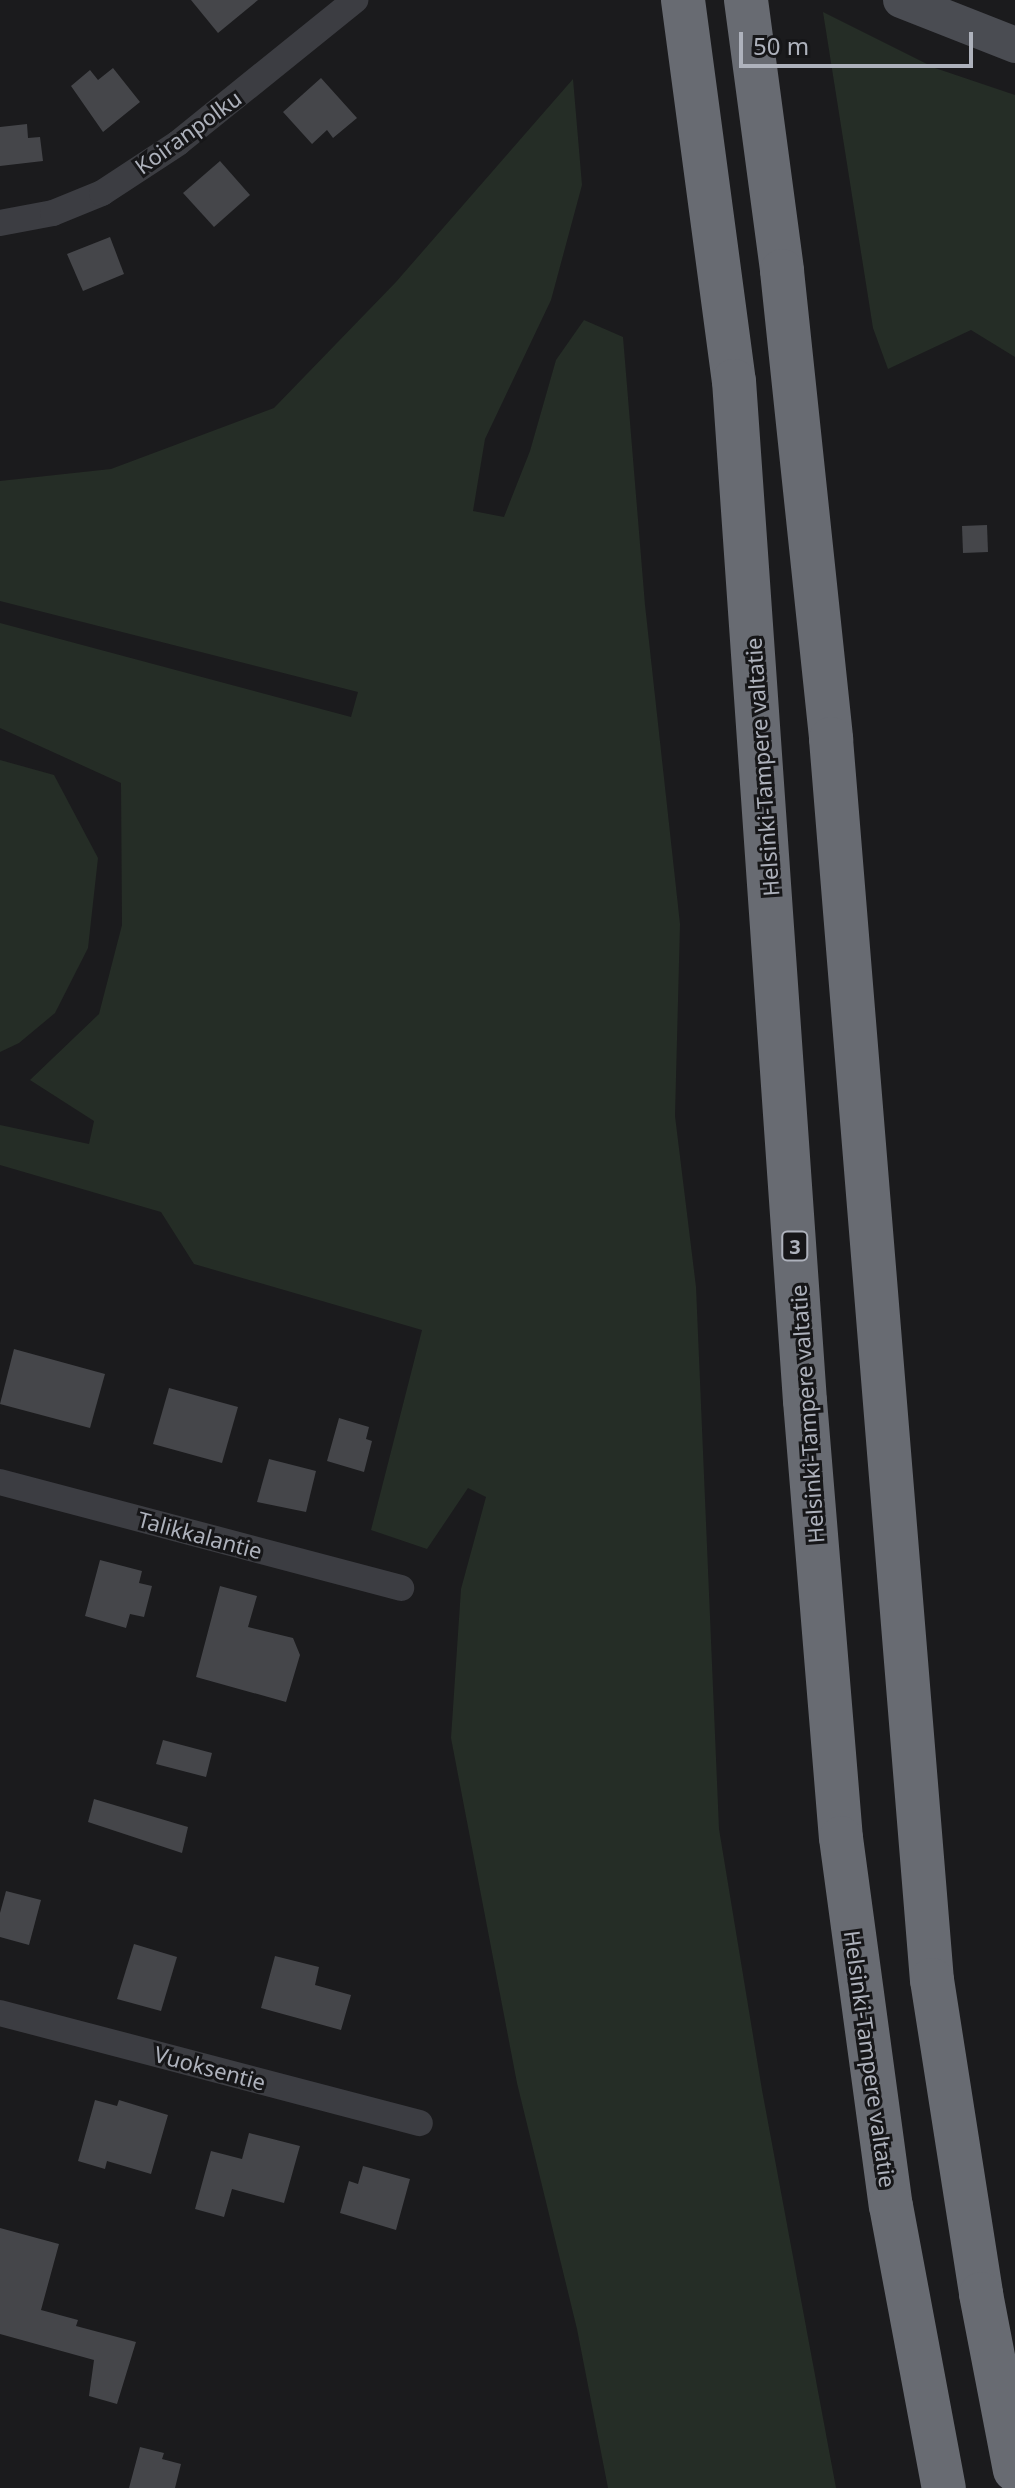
<!DOCTYPE html>
<style>
body{margin:0}
#map{position:relative;width:1015px;height:2488px;overflow:hidden;background:#1b1b1d;font-family:"Noto Sans",sans-serif}
div>[style]{position:absolute}
.green>*{inset:0;background:#252d26}
.building>*{inset:0;background:#45464a}
.street>*{height:26px;margin:-13px;padding:0 13px;transform-origin:13px;border-radius:13px;background:#3c3d42}
.secondary>*{height:36px;margin:-18px;padding:0 18px;transform-origin:18px;border-radius:18px;background:#4a4c52}
.highway>*{height:44px;margin:-22px;padding:0 22px;transform-origin:22px;border-radius:22px;background:#686b72}
span{translate:-50% -50%;white-space:nowrap;text-align:center;line-height:1.15;-webkit-text-stroke:6px #161618;paint-order:stroke}
.shield-label span{padding:2px 6px;background:#161618;border:2px solid;border-radius:6px;-webkit-text-stroke-width:0}
.shield-label{font-size:20px;color:#aeb2bc;font-weight:700}
.street-label{font-size:22px;color:#aeb2bc}
.scale{position:absolute;left:739px;top:32px;width:234px;height:36px;box-sizing:border-box;border:4px solid #aeb2bc;border-top:0;padding-left:10px;font-size:24px;line-height:28px;white-space:nowrap;color:#aeb2bc;-webkit-text-stroke:6px #161618;paint-order:stroke}
</style>
<div id="map">
<div class="green">
<div style="clip-path:polygon(823px 12px,935px 68px,1015px 95px,1015px 357px,971px 330px,888px 369px,873px 328px)"></div>
<div style="clip-path:polygon(573px 79px,582px 185px,551px 300px,485px 439px,473px 511px,504px 517px,530px 451px,556px 360px,584px 320px,623px 337px,645px 605px,680px 924px,675px 1116px,696px 1287px,719px 1829px,762px 2090px,836px 2488px,608px 2488px,577px 2329px,517px 2083px,451px 1738px,461px 1589px,486px 1497px,468px 1488px,427px 1549px,371px 1530px,422px 1330px,194px 1264px,161px 1212px,0 1165px,0 1125px,89px 1144px,94px 1121px,30px 1080px,99px 1014px,122px 925px,121px 783px,0 728px,0 623px,351px 717px,358px 692px,0 601px,0 481px,111px 469px,274px 408px,396px 282px)"></div>
<div style="clip-path:polygon(0 760px,54px 775px,98px 858px,88px 948px,55px 1013px,19px 1043px,0 1052px)"></div>
</div>
<div class="building">
<div style="clip-path:polygon(191px 0,258px 0,218px 33px)"></div>
<div style="clip-path:polygon(113px 68px,140px 102px,103px 132px,71px 86px,90px 70px,98px 80px)"></div>
<div style="clip-path:polygon(321px 78px,357px 118px,333px 138px,327px 130px,312px 144px,283px 112px)"></div>
<div style="clip-path:polygon(27px 124px,28px 138px,40px 137px,43px 161px,0 166px,0 127px)"></div>
<div style="clip-path:polygon(220px 161px,250px 195px,214px 227px,183px 193px)"></div>
<div style="clip-path:polygon(110px 237px,124px 274px,83px 291px,67px 254px)"></div>
<div style="clip-path:polygon(987px 525px,988px 552px,963px 553px,962px 526px)"></div>
<div style="clip-path:polygon(14px 1349px,105px 1374px,90px 1428px,0 1404px)"></div>
<div style="clip-path:polygon(169px 1388px,238px 1407px,222px 1463px,153px 1444px)"></div>
<div style="clip-path:polygon(339px 1418px,369px 1427px,366px 1439px,372px 1441px,364px 1472px,327px 1461px)"></div>
<div style="clip-path:polygon(269px 1459px,316px 1471px,306px 1512px,257px 1502px)"></div>
<div style="clip-path:polygon(100px 1560px,142px 1571px,139px 1583px,152px 1586px,144px 1617px,130px 1614px,126px 1628px,85px 1616px)"></div>
<div style="clip-path:polygon(220px 1586px,257px 1596px,248px 1627px,293px 1638px,300px 1655px,286px 1702px,196px 1677px)"></div>
<div style="clip-path:polygon(163px 1740px,212px 1753px,206px 1777px,156px 1764px)"></div>
<div style="clip-path:polygon(94px 1799px,188px 1827px,182px 1853px,88px 1822px)"></div>
<div style="clip-path:polygon(6px 1891px,41px 1900px,29px 1945px,0 1937px,0 1913px)"></div>
<div style="clip-path:polygon(134px 1944px,177px 1957px,161px 2011px,117px 1999px)"></div>
<div style="clip-path:polygon(275px 1956px,319px 1967px,315px 1985px,351px 1995px,341px 2030px,261px 2008px)"></div>
<div style="clip-path:polygon(95px 2100px,117px 2106px,119px 2100px,168px 2115px,151px 2174px,107px 2161px,105px 2169px,78px 2161px)"></div>
<div style="clip-path:polygon(249px 2133px,300px 2146px,284px 2203px,232px 2189px,224px 2217px,195px 2209px,211px 2151px,242px 2159px)"></div>
<div style="clip-path:polygon(363px 2166px,410px 2179px,396px 2230px,340px 2213px,349px 2181px,358px 2184px)"></div>
<div style="clip-path:polygon(0 2228px,59px 2244px,41px 2310px,78px 2320px,76px 2326px,136px 2342px,117px 2404px,89px 2396px,94px 2360px,0 2334px)"></div>
<div style="clip-path:polygon(140px 2447px,164px 2453px,162px 2459px,181px 2464px,175px 2488px,129px 2488px)"></div>
</div>
<div class="street">
<div style="left:0;top:223px;width:54px;rotate:-10.7deg"></div>
<div style="left:53px;top:213px;width:53px;rotate:-22.2deg"></div>
<div style="left:102px;top:193px;width:91px;rotate:-33.3deg"></div>
<div style="left:178px;top:143px;width:228px;rotate:-38.9deg"></div>
<div style="left:0;top:1482px;width:415px;rotate:14.8deg"></div>
<div style="left:0;top:2013px;width:434px;rotate:14.7deg"></div>
</div>
<div class="secondary">
<div style="left:901px;top:0;width:123px;rotate:21.5deg"></div>
</div>
<div class="highway">
<div style="left:683px;top:0;width:384px;rotate:82.4deg"></div>
<div style="left:734px;top:381px;width:1022px;rotate:86.02deg"></div>
<div style="left:805px;top:1401px;width:438px;rotate:85.3deg"></div>
<div style="left:841px;top:1838px;width:371px;rotate:82.3deg"></div>
<div style="left:891px;top:2206px;width:287px;rotate:79.4deg"></div>
<div style="left:746px;top:0;width:273px;rotate:82.4deg"></div>
<div style="left:782px;top:271px;width:471px;rotate:84deg"></div>
<div style="left:831px;top:739px;width:1245px;rotate:85.35deg"></div>
<div style="left:932px;top:1980px;width:318px;rotate:81.1deg"></div>
<div style="left:981px;top:2294px;width:179px;rotate:79.1deg"></div>
</div>
<div class="shield-label">
<span style="left:795px;top:1246px">3</span>
</div>
<div class="street-label">
<span style="left:188px;top:132px;rotate:-36deg">Koiranpolku</span>
<span style="left:762px;top:767px;rotate:-94deg">Helsinki-Tampere valtatie</span>
<span style="left:807px;top:1414px;rotate:-94deg">Helsinki-Tampere valtatie</span>
<span style="left:200px;top:1535px;rotate:15deg">Talikkalantie</span>
<span style="left:870px;top:2059px;rotate:82deg">Helsinki-Tampere valtatie</span>
<span style="left:210px;top:2068px;rotate:15deg">Vuoksentie</span>
</div>
<div class="scale">50 m</div>
</div>
